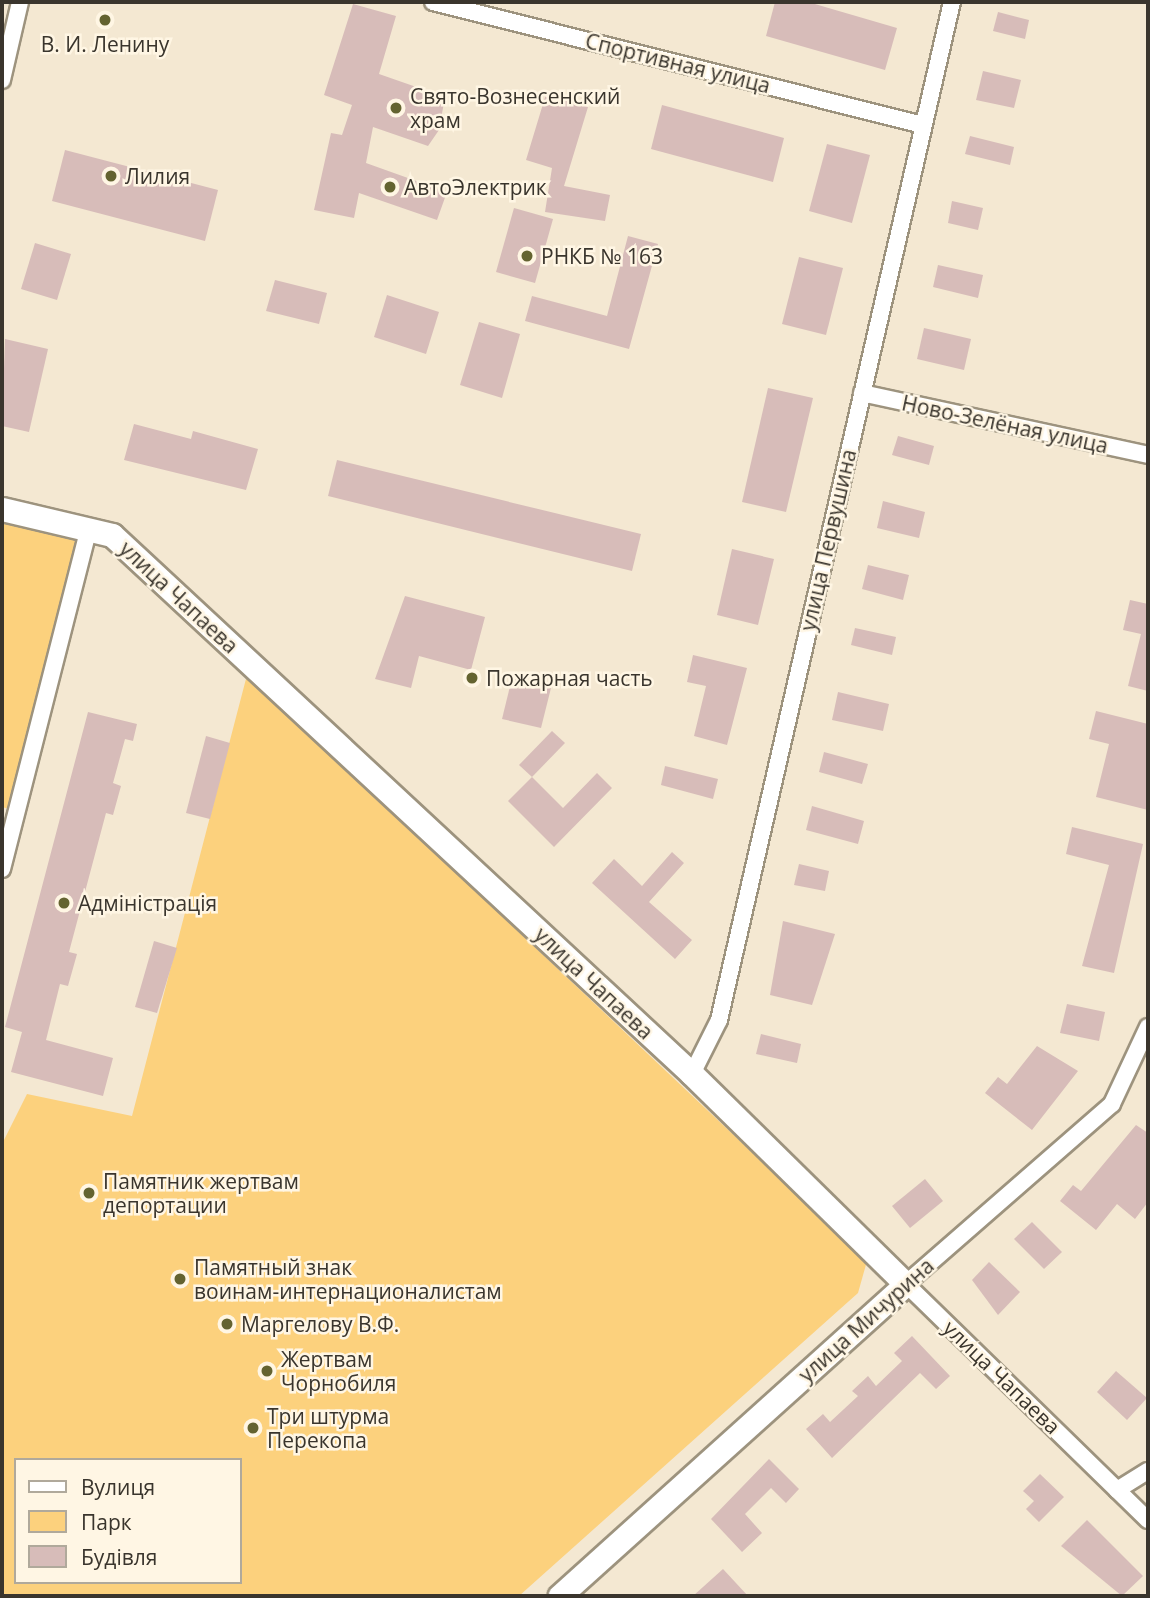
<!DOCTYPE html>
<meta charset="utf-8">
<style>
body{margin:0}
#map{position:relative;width:1150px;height:1598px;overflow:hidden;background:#f4e8d2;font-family:"Open Sans",sans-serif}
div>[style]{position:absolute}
.green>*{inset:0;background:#fcd17d}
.building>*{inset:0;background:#d7bcb9}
.roads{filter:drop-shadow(2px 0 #9d937e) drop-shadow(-2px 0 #9d937e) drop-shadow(0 2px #9d937e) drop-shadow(0 -2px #9d937e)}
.minor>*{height:16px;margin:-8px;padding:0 8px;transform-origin:8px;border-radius:8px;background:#fff}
.secondary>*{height:23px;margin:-11.5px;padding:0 11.5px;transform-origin:11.5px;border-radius:11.5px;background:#fff}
.dots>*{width:19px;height:19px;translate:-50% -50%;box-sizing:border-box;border:4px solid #fff6e4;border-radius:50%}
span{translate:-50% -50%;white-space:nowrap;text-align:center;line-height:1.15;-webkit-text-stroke:5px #fff6e4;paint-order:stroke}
.poi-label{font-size:21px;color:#3a352d}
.left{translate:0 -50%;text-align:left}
.street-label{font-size:21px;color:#3a352d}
.frame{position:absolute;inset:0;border:4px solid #3a352d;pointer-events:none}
.legend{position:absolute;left:14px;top:1458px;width:228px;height:126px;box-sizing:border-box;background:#fff6e4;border:2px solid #b0a99b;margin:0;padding:9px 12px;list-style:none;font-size:21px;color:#3a352d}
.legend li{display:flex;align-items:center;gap:14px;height:35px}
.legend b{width:35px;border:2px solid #b0a99b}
</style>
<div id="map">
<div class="green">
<div style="clip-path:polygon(2px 509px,88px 531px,17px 811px,2px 807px)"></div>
<div style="clip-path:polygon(evenodd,247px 675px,867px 1261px,858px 1293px,519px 1596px,2px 1596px,2px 1144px,27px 1094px,132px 1116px,247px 675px,16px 1460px,240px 1460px,240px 1582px,16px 1582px,16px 1460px)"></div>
</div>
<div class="building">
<div style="clip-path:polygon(775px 2px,808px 2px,897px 28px,885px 70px,766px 36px)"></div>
<div style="clip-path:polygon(353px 4px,396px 16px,379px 74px,445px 97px,439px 130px,428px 146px,373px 127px,366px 163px,447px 192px,437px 220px,359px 193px,354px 218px,314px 210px,331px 133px,342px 135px,352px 105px,324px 95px)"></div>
<div style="clip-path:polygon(998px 12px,1029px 20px,1025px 39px,993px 31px)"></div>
<div style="clip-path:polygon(983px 71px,1021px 80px,1014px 108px,976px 100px)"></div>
<div style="clip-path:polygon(546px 94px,588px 107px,564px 186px,610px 195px,605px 221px,545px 212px,552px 168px,526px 160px)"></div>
<div style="clip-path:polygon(662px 105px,784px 138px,773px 182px,651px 149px)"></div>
<div style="clip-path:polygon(970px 136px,1014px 147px,1010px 165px,965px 154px)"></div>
<div style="clip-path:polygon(827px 144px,870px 155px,852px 223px,809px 211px)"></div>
<div style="clip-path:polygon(65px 150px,218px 190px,205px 241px,52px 201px)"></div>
<div style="clip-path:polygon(952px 201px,983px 208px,978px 230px,948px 223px)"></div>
<div style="clip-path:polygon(514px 208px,553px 219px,535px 283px,496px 272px)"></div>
<div style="clip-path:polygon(628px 236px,658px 244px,629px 349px,525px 321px,532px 296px,607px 316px)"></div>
<div style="clip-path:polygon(35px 243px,71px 254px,57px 300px,21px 289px)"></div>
<div style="clip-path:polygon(799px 257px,843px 268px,826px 335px,782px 324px)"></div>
<div style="clip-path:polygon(938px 265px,983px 275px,978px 298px,933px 287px)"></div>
<div style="clip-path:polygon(275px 280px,327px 293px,319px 324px,266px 311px)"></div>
<div style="clip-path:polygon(387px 295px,439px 312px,426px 354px,374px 337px)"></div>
<div style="clip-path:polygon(479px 322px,520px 334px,502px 398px,460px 385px)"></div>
<div style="clip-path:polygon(924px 328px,971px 339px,964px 370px,917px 359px)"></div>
<div style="clip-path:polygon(5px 339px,48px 349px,29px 432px,2px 426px)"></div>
<div style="clip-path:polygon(768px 388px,813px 398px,786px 512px,742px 502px)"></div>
<div style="clip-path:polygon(134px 424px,191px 439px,193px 431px,258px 449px,246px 490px,124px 460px)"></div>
<div style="clip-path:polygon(898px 436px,934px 446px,929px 465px,892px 455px)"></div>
<div style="clip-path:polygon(337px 460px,641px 534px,632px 571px,328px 496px)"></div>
<div style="clip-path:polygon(883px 501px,925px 512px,919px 538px,877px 528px)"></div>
<div style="clip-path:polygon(732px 549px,774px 559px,758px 625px,717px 615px)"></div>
<div style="clip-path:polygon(868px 565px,909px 575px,903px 600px,862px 589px)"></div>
<div style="clip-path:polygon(405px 596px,485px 617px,471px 670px,419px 656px,411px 688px,375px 679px)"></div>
<div style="clip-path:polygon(1130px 600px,1148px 604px,1148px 691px,1128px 686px,1141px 634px,1123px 630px)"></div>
<div style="clip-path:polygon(855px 628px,896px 637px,892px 655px,851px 645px)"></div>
<div style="clip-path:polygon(693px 655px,747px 668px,727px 745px,694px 736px,706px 686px,687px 682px)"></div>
<div style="clip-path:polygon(512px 678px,551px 688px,541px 728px,502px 719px)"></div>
<div style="clip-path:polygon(838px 692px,889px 704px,883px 731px,832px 720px)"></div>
<div style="clip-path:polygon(1096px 711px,1148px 724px,1148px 810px,1096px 797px,1109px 744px,1089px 739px)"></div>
<div style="clip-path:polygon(88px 712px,137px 724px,133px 741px,125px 739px,113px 783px,121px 786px,113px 815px,106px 813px,69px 952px,77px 954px,68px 986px,60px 984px,46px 1040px,113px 1058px,103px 1096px,11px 1072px,22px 1032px,5px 1027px)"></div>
<div style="clip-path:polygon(552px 731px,565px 743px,532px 777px,519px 765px)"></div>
<div style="clip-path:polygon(206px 736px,230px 743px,210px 819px,186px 813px)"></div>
<div style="clip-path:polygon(824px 752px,868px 764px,862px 784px,819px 772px)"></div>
<div style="clip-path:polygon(665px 766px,718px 779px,713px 799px,661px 785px)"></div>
<div style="clip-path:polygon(597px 773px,612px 788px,554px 847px,508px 801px,532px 777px,563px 808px)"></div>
<div style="clip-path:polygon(812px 806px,864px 821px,858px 844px,806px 830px)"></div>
<div style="clip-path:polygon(1072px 827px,1143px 844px,1114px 973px,1082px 966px,1109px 865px,1066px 854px)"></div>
<div style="clip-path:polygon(672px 852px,684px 863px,649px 902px,692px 940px,675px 959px,592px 883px,614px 859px,642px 886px)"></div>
<div style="clip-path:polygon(799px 864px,829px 871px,825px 891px,794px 885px)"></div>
<div style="clip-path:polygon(783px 921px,835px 934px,812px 1005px,770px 995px)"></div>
<div style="clip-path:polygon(154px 941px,177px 948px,157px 1013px,135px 1007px)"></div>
<div style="clip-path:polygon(1067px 1004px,1105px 1012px,1099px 1041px,1060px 1033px)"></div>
<div style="clip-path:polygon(761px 1034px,801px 1044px,797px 1063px,756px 1054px)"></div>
<div style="clip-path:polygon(1037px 1046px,1078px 1071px,1032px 1130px,985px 1093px,998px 1077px,1007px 1084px)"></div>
<div style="clip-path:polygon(1136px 1125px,1148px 1133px,1148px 1202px,1135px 1219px,1117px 1204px,1096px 1230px,1060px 1201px,1073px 1185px,1081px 1191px)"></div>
<div style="clip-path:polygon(925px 1179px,943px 1201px,910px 1228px,892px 1206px)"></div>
<div style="clip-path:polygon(1032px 1222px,1062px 1252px,1044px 1269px,1014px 1239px)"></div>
<div style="clip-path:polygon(989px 1262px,1020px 1292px,998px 1315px,972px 1280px)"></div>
<div style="clip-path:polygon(912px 1336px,950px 1376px,936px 1389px,920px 1373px,832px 1458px,806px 1429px,823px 1414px,830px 1422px,858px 1396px,852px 1391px,868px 1376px,876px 1386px,902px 1361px,894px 1353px)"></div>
<div style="clip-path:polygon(1116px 1371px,1147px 1398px,1127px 1420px,1097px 1392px)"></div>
<div style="clip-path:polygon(769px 1459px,799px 1489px,786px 1503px,771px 1488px,745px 1514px,762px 1533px,742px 1552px,711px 1519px)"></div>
<div style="clip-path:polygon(1040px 1474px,1064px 1497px,1039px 1522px,1026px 1509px,1034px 1501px,1023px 1491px)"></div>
<div style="clip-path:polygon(1087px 1520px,1143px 1576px,1122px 1596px,1061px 1546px)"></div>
<div style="clip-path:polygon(723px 1569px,748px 1596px,693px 1596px)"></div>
</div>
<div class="roads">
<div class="minor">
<div style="left:433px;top:2px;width:505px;rotate:14.09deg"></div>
<div style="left:2px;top:80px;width:80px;rotate:-77deg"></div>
<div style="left:862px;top:393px;width:293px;rotate:12.2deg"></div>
<div style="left:2px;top:869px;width:349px;rotate:-75.7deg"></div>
<div style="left:1148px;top:1027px;width:85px;rotate:115.1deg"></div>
<div style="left:1112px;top:1104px;width:274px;rotate:138.9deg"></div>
<div style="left:906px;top:1284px;width:338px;rotate:44.3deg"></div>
<div style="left:692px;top:1074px;width:60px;rotate:-63.4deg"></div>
<div style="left:719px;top:1020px;width:1044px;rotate:-77.11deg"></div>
<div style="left:1117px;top:1490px;width:36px;rotate:-32deg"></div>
</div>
<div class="secondary">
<div style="left:2px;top:509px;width:113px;rotate:13.3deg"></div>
<div style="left:112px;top:535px;width:792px;rotate:42.9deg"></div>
<div style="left:692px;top:1074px;width:300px;rotate:44.5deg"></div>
<div style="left:906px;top:1284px;width:466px;rotate:138deg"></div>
</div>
</div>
<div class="dots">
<div style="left:105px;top:20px;background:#646330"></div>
<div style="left:396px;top:108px;background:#646330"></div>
<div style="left:111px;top:176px;background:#646330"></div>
<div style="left:390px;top:187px;background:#646330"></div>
<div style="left:527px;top:256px;background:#646330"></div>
<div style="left:472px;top:678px;background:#646330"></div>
<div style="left:64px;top:903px;background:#646330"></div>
<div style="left:89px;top:1193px;background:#646330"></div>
<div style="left:180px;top:1279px;background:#646330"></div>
<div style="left:227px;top:1324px;background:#646330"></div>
<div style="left:267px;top:1371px;background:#646330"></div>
<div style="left:253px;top:1428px;background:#646330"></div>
</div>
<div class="poi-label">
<span style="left:105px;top:44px">В. И. Ленину</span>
<span class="left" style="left:410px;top:108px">Свято-Вознесенский<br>храм</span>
<span class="left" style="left:125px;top:176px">Лилия</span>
<span class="left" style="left:404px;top:187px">АвтоЭлектрик</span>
<span class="left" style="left:541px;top:256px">РНКБ № 163</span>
<span class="left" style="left:486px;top:678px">Пожарная часть</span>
<span class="left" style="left:78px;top:903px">Адміністрація</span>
<span class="left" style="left:103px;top:1193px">Памятник жертвам<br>депортации</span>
<span class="left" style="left:194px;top:1279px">Памятный знак<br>воинам-интернационалистам</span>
<span class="left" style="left:241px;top:1324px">Маргелову В.Ф.</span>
<span class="left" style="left:281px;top:1371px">Жертвам<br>Чорнобиля</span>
<span class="left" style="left:267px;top:1428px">Три штурма<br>Перекопа</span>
</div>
<div class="street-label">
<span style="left:678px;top:63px;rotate:14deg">Спортивная улица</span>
<span style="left:1005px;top:424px;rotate:12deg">Ново-Зелёная улица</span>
<span style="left:828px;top:540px;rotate:-77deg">улица Первушина</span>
<span style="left:179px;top:597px;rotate:43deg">улица Чапаева</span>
<span style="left:594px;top:983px;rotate:43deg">улица Чапаева</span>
<span style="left:866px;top:1320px;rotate:-42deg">улица Мичурина</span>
<span style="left:1002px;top:1377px;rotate:44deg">улица Чапаева</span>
</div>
<div class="frame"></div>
<ul class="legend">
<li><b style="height:9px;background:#fff"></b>Вулиця</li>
<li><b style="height:19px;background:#fcd17d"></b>Парк</li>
<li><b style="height:19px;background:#d7bcb9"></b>Будівля</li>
</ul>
</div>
